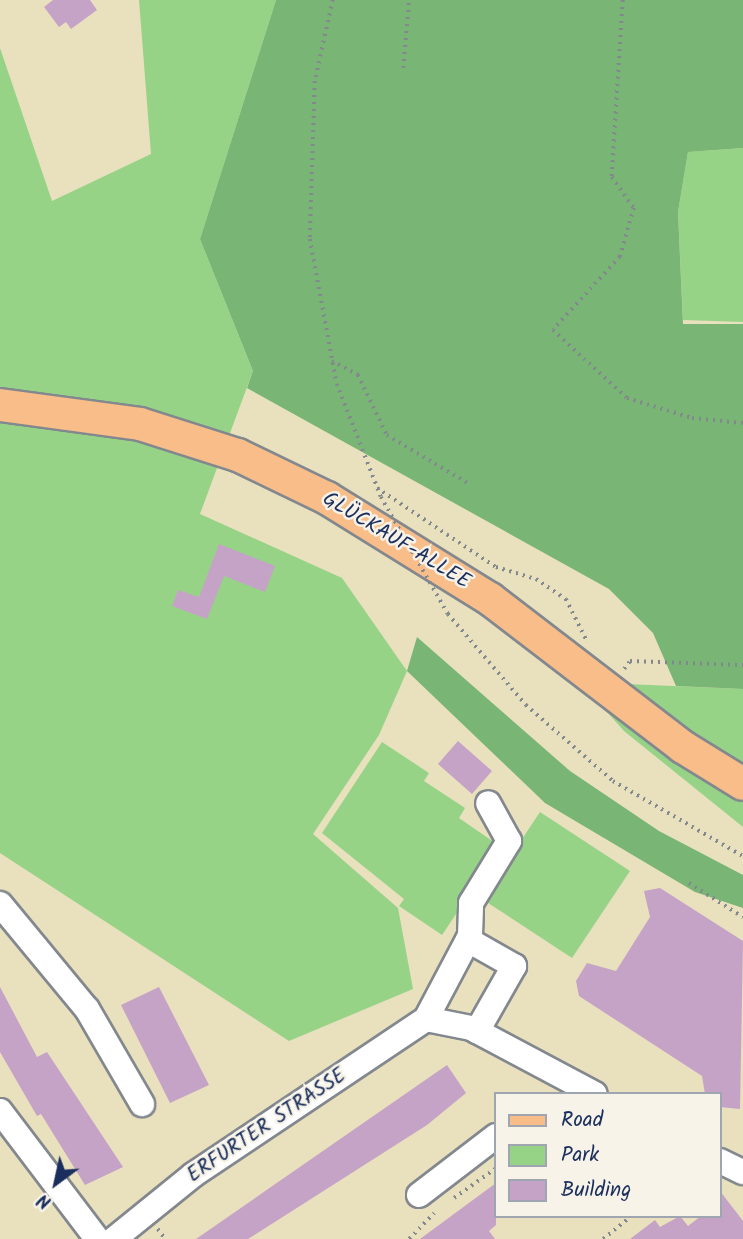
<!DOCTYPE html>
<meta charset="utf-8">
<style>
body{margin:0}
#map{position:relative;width:743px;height:1239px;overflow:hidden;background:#e9e0bd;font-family:Kalam,sans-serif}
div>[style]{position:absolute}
.green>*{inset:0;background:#97d387}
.forest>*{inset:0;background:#79b574}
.building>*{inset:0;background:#c4a3c6}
.path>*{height:3.5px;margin-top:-1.75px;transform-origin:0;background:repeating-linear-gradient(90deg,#82888e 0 2px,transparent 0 7px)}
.roads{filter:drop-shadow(2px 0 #82888e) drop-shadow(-2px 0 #82888e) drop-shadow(0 2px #82888e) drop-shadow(0 -2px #82888e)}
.minor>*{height:24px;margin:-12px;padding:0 12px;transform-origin:12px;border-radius:12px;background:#fff}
.major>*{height:32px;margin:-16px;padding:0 16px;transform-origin:16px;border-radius:16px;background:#f8bd89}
.path-bridge>*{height:3.5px;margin-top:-1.75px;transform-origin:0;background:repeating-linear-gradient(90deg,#82888e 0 2px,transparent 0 7px)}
span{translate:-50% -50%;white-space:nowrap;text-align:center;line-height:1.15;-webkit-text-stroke:5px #f7f3e8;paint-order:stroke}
.street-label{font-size:21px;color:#1b2f5e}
.legend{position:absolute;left:494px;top:1092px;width:228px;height:126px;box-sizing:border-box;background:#f7f3e8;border:2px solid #9fa5b1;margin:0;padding:9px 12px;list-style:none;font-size:21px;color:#1b2f5e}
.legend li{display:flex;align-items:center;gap:14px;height:35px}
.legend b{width:35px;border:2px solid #9fa5b1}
.north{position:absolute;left:21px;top:1148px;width:70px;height:70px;-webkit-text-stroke:5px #f7f3e8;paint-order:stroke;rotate:213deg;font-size:19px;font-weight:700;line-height:28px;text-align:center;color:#1b2f5e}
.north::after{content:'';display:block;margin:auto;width:24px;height:32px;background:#1b2f5e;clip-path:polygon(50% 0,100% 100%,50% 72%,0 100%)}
</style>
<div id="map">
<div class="green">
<div style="clip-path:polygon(139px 0,276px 0,200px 239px,253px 371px,200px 514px,342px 578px,407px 671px,379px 735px,313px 834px,398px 908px,413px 989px,289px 1041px,0 853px,0 48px,52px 201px,151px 154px)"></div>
<div style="clip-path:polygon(743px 148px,743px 322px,683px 320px,678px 212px,688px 152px)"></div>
<div style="clip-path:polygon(580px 682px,743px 689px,743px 827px,624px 731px)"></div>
<div style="clip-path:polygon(382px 742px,429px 773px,424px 781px,465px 808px,459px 818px,501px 847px,442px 935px,399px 906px,404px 899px,322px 833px)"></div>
<div style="clip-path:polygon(540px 812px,630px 871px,572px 958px,482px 899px)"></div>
</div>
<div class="forest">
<div style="clip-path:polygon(276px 0,743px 0,743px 148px,688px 152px,678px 212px,683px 324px,743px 324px,743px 689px,676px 686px,653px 633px,609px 589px,247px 388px,253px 371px,200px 239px)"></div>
<div style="clip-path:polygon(417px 637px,570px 771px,659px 831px,743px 875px,743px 908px,695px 892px,545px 803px,407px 671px)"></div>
</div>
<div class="building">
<div style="clip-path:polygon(53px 0,90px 0,97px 10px,71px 29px,66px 22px,59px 27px,44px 7px)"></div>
<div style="clip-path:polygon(219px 544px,275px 566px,265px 592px,224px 576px,207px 619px,172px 606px,178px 590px,199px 597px)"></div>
<div style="clip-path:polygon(458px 741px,492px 771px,472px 794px,438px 764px)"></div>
<div style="clip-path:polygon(660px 888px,743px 941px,740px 1109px,720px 1107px,720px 1094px,705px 1094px,702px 1076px,579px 996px,576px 981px,587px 963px,616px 971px,650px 917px,644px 891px)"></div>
<div style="clip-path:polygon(0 987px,37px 1057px,47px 1052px,123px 1167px,85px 1185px,41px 1114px,37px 1116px,0 1052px)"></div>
<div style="clip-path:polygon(159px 987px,209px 1085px,170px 1103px,121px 1005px)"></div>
<div style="clip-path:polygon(447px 1065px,466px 1093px,427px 1125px,248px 1239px,196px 1239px)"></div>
<div style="clip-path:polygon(496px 1183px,496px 1225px,489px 1231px,495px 1239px,420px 1239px)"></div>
<div style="clip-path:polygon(720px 1191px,743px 1221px,743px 1239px,630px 1239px,655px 1220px,660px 1227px,680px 1216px,688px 1226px,701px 1216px,720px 1216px)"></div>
</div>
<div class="path">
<div style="left:333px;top:0;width:83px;rotate:102.5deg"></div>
<div style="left:315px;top:81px;width:158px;rotate:91.8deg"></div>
<div style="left:310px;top:239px;width:147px;rotate:79.5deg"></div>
<div style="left:337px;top:384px;width:121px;rotate:68.7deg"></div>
<div style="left:623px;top:0;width:177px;rotate:93.6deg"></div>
<div style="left:612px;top:177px;width:38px;rotate:55deg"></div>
<div style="left:634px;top:208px;width:51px;rotate:105.9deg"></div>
<div style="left:620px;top:257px;width:99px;rotate:132.5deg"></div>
<div style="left:553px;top:330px;width:100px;rotate:42.6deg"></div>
<div style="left:627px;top:398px;width:68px;rotate:17.1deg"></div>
<div style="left:692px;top:418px;width:51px;rotate:5.6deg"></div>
<div style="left:403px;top:68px;width:68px;rotate:-85deg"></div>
<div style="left:332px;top:361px;width:30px;rotate:28deg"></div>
<div style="left:358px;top:375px;width:67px;rotate:64.2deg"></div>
<div style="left:387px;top:435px;width:94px;rotate:30.7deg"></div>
<div style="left:377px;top:488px;width:143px;rotate:33.6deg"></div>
<div style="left:496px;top:567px;width:42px;rotate:16.7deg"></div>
<div style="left:536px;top:579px;width:36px;rotate:34deg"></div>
<div style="left:566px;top:599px;width:45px;rotate:63.4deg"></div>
<div style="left:448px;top:614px;width:120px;rotate:49.4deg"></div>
<div style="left:526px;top:705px;width:116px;rotate:41.1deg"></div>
<div style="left:613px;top:781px;width:150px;rotate:30deg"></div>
<div style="left:624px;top:669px;width:10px;rotate:-53deg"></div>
<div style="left:630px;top:661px;width:113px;rotate:2deg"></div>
<div style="left:689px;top:883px;width:64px;rotate:32.2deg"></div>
<div style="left:454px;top:1198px;width:52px;rotate:-35.5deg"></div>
<div style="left:158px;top:1229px;width:12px;rotate:55deg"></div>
<div style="left:409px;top:1239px;width:36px;rotate:-46deg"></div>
<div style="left:603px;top:1239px;width:36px;rotate:-39deg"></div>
</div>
<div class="roads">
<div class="minor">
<div style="left:0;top:904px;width:136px;rotate:50.4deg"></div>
<div style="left:87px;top:1009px;width:110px;rotate:59.9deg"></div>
<div style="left:468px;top:940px;width:53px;rotate:29.5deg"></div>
<div style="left:514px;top:966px;width:75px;rotate:119.6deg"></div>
<div style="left:426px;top:1019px;width:46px;rotate:11.3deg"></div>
<div style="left:471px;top:1028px;width:140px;rotate:28deg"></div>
<div style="left:0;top:1111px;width:161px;rotate:52.8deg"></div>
<div style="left:720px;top:1161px;width:25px;rotate:26deg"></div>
<div style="left:419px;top:1195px;width:97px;rotate:-37.5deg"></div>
<div style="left:114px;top:1239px;width:102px;rotate:-39deg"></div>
<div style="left:193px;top:1175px;width:280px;rotate:-33.8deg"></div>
<div style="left:426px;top:1019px;width:94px;rotate:-62.1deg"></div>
<div style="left:470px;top:936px;width:33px;rotate:-88deg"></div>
<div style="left:471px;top:903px;width:73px;rotate:-58.5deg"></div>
<div style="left:509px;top:841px;width:43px;rotate:-118.9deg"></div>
</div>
<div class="major">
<div style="left:0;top:405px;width:141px;rotate:7.7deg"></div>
<div style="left:140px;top:424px;width:103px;rotate:17.6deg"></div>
<div style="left:238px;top:455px;width:99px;rotate:25.8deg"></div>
<div style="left:327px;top:498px;width:192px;rotate:31.8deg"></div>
<div style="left:490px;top:599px;width:243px;rotate:37.5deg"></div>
<div style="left:683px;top:747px;width:70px;rotate:31.7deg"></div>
</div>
</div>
<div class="path-bridge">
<div style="left:381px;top:497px;width:135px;rotate:60.2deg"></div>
</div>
<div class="street-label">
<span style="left:396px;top:541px;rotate:31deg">GLÜCKAUF-ALLEE</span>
<span style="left:267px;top:1126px;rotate:-34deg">ERFURTER STRASSE</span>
</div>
<ul class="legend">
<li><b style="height:9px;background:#f8bd89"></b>Road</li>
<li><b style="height:19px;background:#97d387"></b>Park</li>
<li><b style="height:19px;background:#c4a3c6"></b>Building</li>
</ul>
<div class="north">N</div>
</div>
